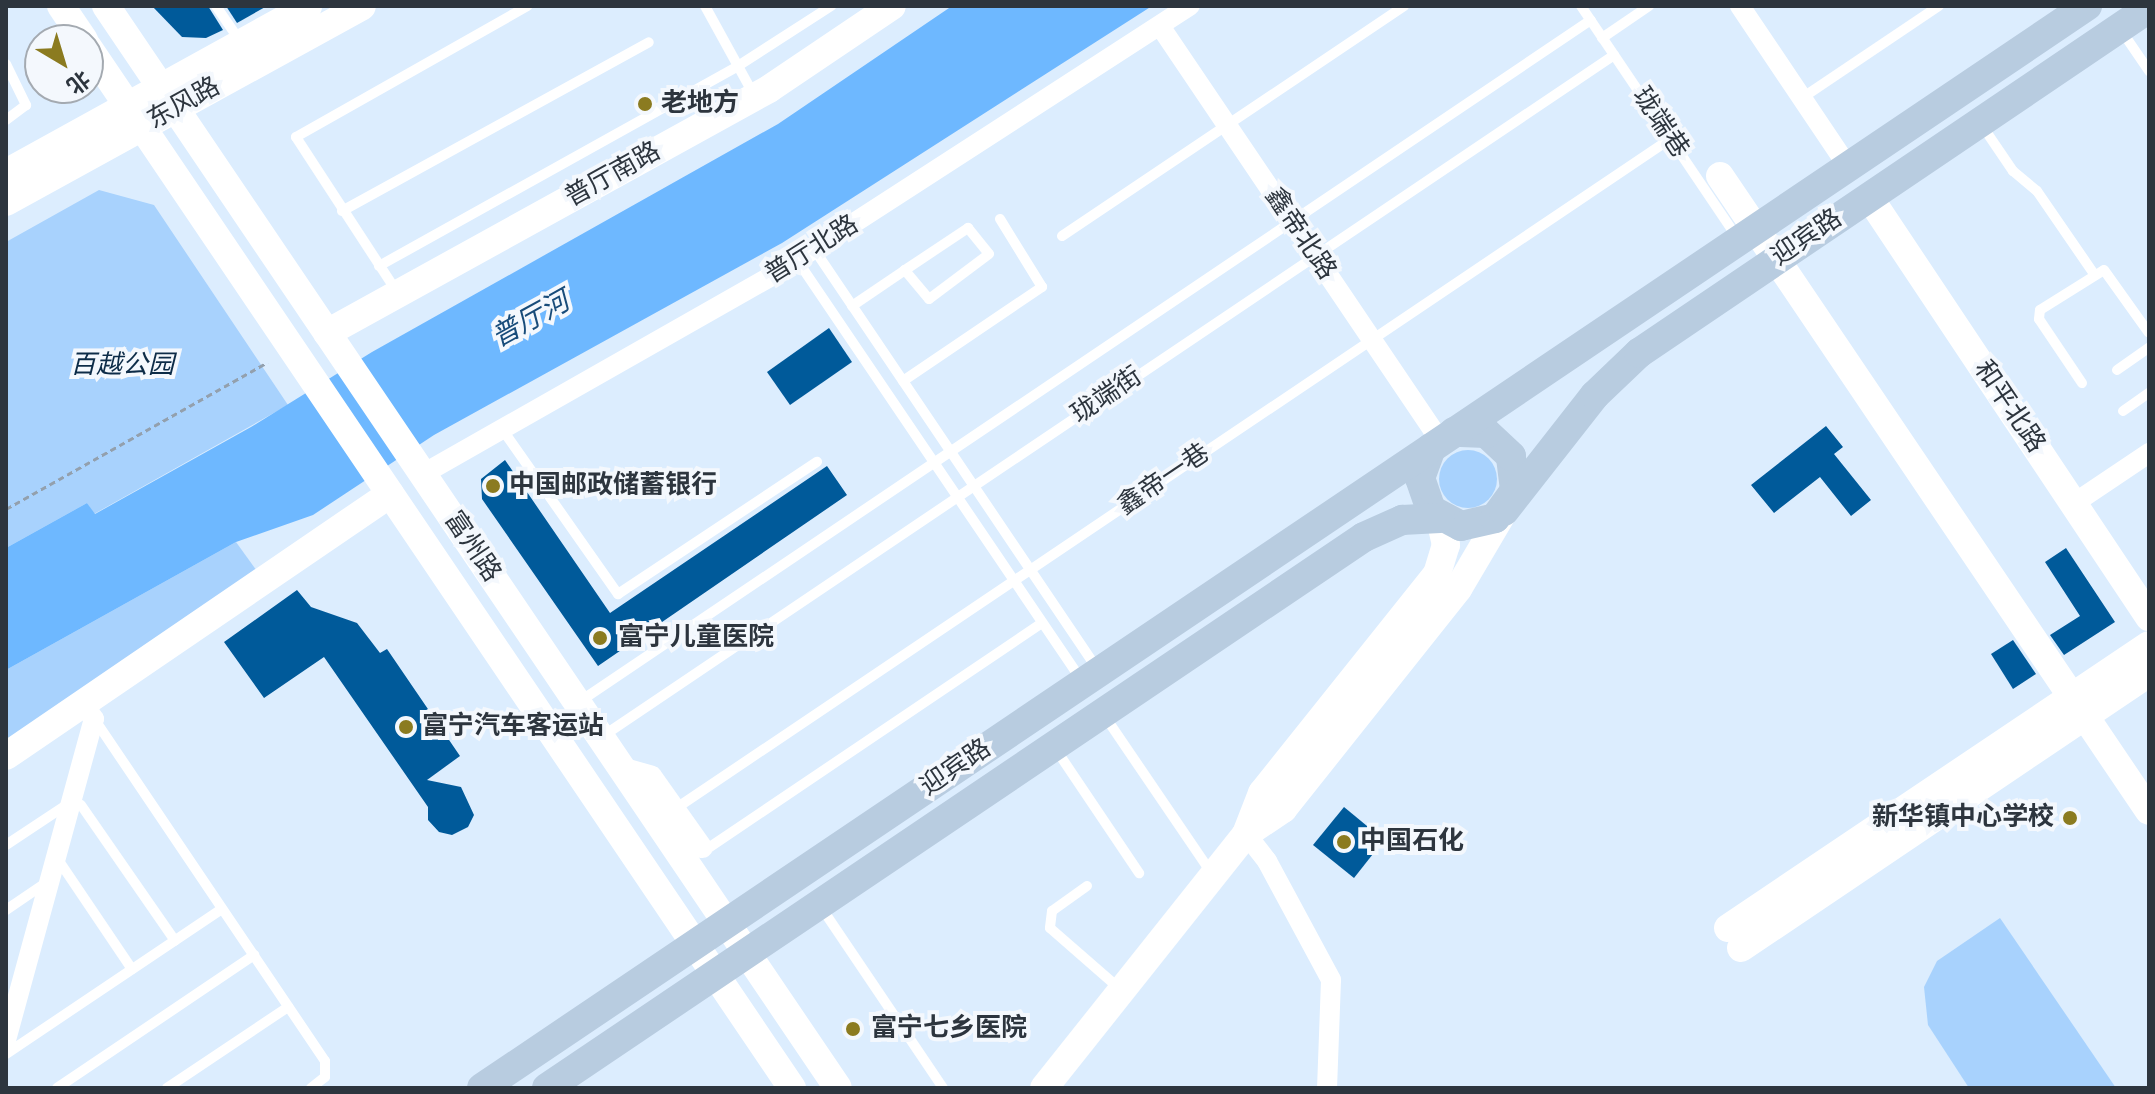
<!DOCTYPE html>
<meta charset="utf-8">
<style>
body{margin:0}
#map{position:relative;width:2155px;height:1094px;overflow:hidden;background:#dcedfe;font-family:Spectral,"Noto Sans SC",serif}
div>[style]{position:absolute}
.green>*{inset:0;background:#a8d2fd}
.round{border-radius:50%}
.water>*{inset:0;background:#6eb8ff}
.building>*{inset:0;background:#005a9a}
.path>*{height:3px;margin-top:-1.5px;transform-origin:0;background:repeating-linear-gradient(90deg,#93a0ad 0 6px,transparent 0 10px)}
.lane>*{height:10px;margin:-5px;padding:0 5px;transform-origin:5px;border-radius:5px;background:#fff}
.street>*{height:20px;margin:-10px;padding:0 10px;transform-origin:10px;border-radius:10px;background:#fff}
.secondary>*{height:28px;margin:-14px;padding:0 14px;transform-origin:14px;border-radius:14px;background:#fff}
.primary>*{height:30px;margin:-15px;padding:0 15px;transform-origin:15px;border-radius:15px;background:#b8cce0}
.dots>*{width:22px;height:22px;translate:-50% -50%;box-sizing:border-box;border:4px solid #f4f8fd;border-radius:50%}
span{translate:-50% -50%;white-space:nowrap;text-align:center;line-height:1.15;-webkit-text-stroke:8px #f4f8fd;paint-order:stroke}
.street-label{font-size:26px;color:#2d353e}
.poi-label{font-size:26px;color:#2d353e;font-weight:700}
.left{translate:0 -50%;text-align:left}
.right{translate:-100% -50%;text-align:right}
.park-label{font-size:26px;color:#0d2c48;font-style:italic}
.water-label{font-size:28px;color:#184c7a;font-style:italic}
.frame{position:absolute;inset:0;border:8px solid #2d353e;pointer-events:none}
.north{position:absolute;left:24px;top:24px;width:80px;height:80px;box-sizing:border-box;background:#f4f8fd;border:2px solid #a4aab1;border-radius:50%;rotate:142deg;font-size:22px;font-weight:700;line-height:32px;text-align:center;color:#2d353e}
.north::after{content:'';display:block;margin:auto;width:28px;height:36px;background:#8b7b20;clip-path:polygon(50% 0,100% 100%,50% 72%,0 100%)}
</style>
<div id="map">
<div class="green">
<div style="clip-path:polygon(99px 190px,154px 205px,288px 405px,94px 514px,87px 503px,6px 548px,6px 242px)"></div>
<div class="round" style="left:1439px;top:450px;width:58px;height:58px"></div>
<div style="clip-path:polygon(236px 542px,259px 574px,6px 745px,6px 670px)"></div>
<div style="clip-path:polygon(2000px 918px,2116px 1088px,1969px 1088px,1928px 1025px,1924px 987px,1937px 961px)"></div>
</div>
<div class="water">
<div style="clip-path:polygon(952px 6px,1152px 6px,782px 243px,434px 435px,313px 515px,236px 542px,6px 670px,6px 548px,87px 503px,95px 514px,251px 427px,372px 352px,778px 124px)"></div>
</div>
<div class="building">
<div style="clip-path:polygon(152px 6px,208px 6px,223px 30px,206px 38px,182px 37px)"></div>
<div style="clip-path:polygon(226px 6px,267px 6px,237px 23px)"></div>
<div style="clip-path:polygon(829px 328px,852px 362px,790px 405px,767px 372px)"></div>
<div style="clip-path:polygon(1826px 426px,1843px 447px,1834px 454px,1871px 500px,1851px 516px,1820px 477px,1774px 513px,1751px 485px)"></div>
<div style="clip-path:polygon(505px 460px,610px 613px,827px 466px,847px 495px,598px 666px,482px 499px,481px 479px)"></div>
<div style="clip-path:polygon(2066px 548px,2115px 622px,2064px 655px,2050px 635px,2080px 616px,2045px 562px)"></div>
<div style="clip-path:polygon(297px 590px,311px 607px,357px 623px,380px 653px,387px 649px,460px 756px,427px 780px,461px 787px,474px 815px,468px 827px,452px 835px,439px 832px,428px 820px,428px 807px,324px 657px,264px 698px,224px 642px)"></div>
<div style="clip-path:polygon(2013px 640px,2036px 674px,2013px 689px,1991px 654px)"></div>
<div style="clip-path:polygon(1344px 807px,1384px 840px,1354px 878px,1313px 845px)"></div>
</div>
<div class="path">
<div style="left:6px;top:509px;width:300px;rotate:-29.3deg"></div>
</div>
<div class="lane">
<div style="left:216px;top:6px;width:42px;rotate:55.6deg"></div>
<div style="left:705px;top:6px;width:102px;rotate:61.2deg"></div>
<div style="left:1581px;top:6px;width:281px;rotate:56deg"></div>
<div style="left:2121px;top:30px;width:50px;rotate:55.7deg"></div>
<div style="left:1602px;top:38px;width:57px;rotate:-34.2deg"></div>
<div style="left:6px;top:64px;width:46px;rotate:64deg"></div>
<div style="left:26px;top:105px;width:25px;rotate:143deg"></div>
<div style="left:1802px;top:98px;width:165px;rotate:-33.9deg"></div>
<div style="left:1981px;top:124px;width:57px;rotate:55.8deg"></div>
<div style="left:2013px;top:171px;width:31px;rotate:40deg"></div>
<div style="left:2037px;top:191px;width:101px;rotate:55.5deg"></div>
<div style="left:342px;top:211px;width:350px;rotate:-28.8deg"></div>
<div style="left:1062px;top:236px;width:412px;rotate:-33.9deg"></div>
<div style="left:814px;top:249px;width:508px;rotate:56deg"></div>
<div style="left:797px;top:260px;width:508px;rotate:55.9deg"></div>
<div style="left:379px;top:266px;width:411px;rotate:-29.1deg"></div>
<div style="left:738px;top:66px;width:111px;rotate:-32.8deg"></div>
<div style="left:397px;top:292px;width:185px;rotate:-123.1deg"></div>
<div style="left:296px;top:137px;width:266px;rotate:-29.5deg"></div>
<div style="left:852px;top:306px;width:64px;rotate:-34.2deg"></div>
<div style="left:905px;top:270px;width:76px;rotate:-33.7deg"></div>
<div style="left:968px;top:228px;width:33px;rotate:51deg"></div>
<div style="left:989px;top:254px;width:75px;rotate:143.1deg"></div>
<div style="left:929px;top:299px;width:38px;rotate:-130deg"></div>
<div style="left:2117px;top:370px;width:39px;rotate:-35deg"></div>
<div style="left:903px;top:381px;width:168px;rotate:-34.1deg"></div>
<div style="left:1042px;top:287px;width:80px;rotate:-121.7deg"></div>
<div style="left:2082px;top:383px;width:77px;rotate:-123.9deg"></div>
<div style="left:2039px;top:319px;width:9px;rotate:-84deg"></div>
<div style="left:2040px;top:310px;width:75px;rotate:-32deg"></div>
<div style="left:2104px;top:270px;width:77px;rotate:54.5deg"></div>
<div style="left:2123px;top:411px;width:32px;rotate:-35deg"></div>
<div style="left:502px;top:429px;width:202px;rotate:54.9deg"></div>
<div style="left:618px;top:594px;width:239px;rotate:-33.6deg"></div>
<div style="left:579px;top:702px;width:1220px;rotate:-33.98deg"></div>
<div style="left:1104px;top:715px;width:192px;rotate:55.8deg"></div>
<div style="left:95px;top:720px;width:411px;rotate:56deg"></div>
<div style="left:325px;top:1061px;width:16px;rotate:90deg"></div>
<div style="left:325px;top:1077px;width:18px;rotate:142deg"></div>
<div style="left:603px;top:736px;width:1219px;rotate:-33.96deg"></div>
<div style="left:1055px;top:748px;width:151px;rotate:56.1deg"></div>
<div style="left:672px;top:811px;width:1203px;rotate:-33.95deg"></div>
<div style="left:6px;top:845px;width:78px;rotate:-33.5deg"></div>
<div style="left:71px;top:802px;width:10px;rotate:17deg"></div>
<div style="left:81px;top:805px;width:165px;rotate:55.3deg"></div>
<div style="left:701px;top:853px;width:411px;rotate:-34deg"></div>
<div style="left:57px;top:858px;width:134px;rotate:56deg"></div>
<div style="left:1087px;top:886px;width:43px;rotate:144.5deg"></div>
<div style="left:1052px;top:911px;width:17px;rotate:97deg"></div>
<div style="left:1050px;top:928px;width:93px;rotate:41.1deg"></div>
<div style="left:821px;top:907px;width:218px;rotate:56deg"></div>
<div style="left:6px;top:910px;width:50px;rotate:-34.3deg"></div>
<div style="left:6px;top:1054px;width:260px;rotate:-33.9deg"></div>
<div style="left:57px;top:1088px;width:238px;rotate:-34deg"></div>
<div style="left:167px;top:1088px;width:146px;rotate:-33.8deg"></div>
</div>
<div class="street">
<div style="left:1740px;top:6px;width:194px;rotate:56.1deg"></div>
<div style="left:1160px;top:26px;width:502px;rotate:55.96deg"></div>
<div style="left:423px;top:474px;width:405px;rotate:-29.6deg"></div>
<div style="left:775px;top:274px;width:494px;rotate:-32.9deg"></div>
<div style="left:2073px;top:504px;width:92px;rotate:-33.9deg"></div>
<div style="left:618px;top:766px;width:35px;rotate:16deg"></div>
<div style="left:652px;top:776px;width:88px;rotate:54.7deg"></div>
<div style="left:1246px;top:834px;width:34px;rotate:52deg"></div>
<div style="left:1267px;top:861px;width:135px;rotate:61.7deg"></div>
<div style="left:1331px;top:980px;width:108px;rotate:92.1deg"></div>
<div style="left:6px;top:1040px;width:333px;rotate:-74.7deg"></div>
<div style="left:94px;top:719px;width:19px;rotate:-125deg"></div>
</div>
<div class="secondary">
<div style="left:61px;top:6px;width:41px;rotate:55.9deg"></div>
<div style="left:106px;top:6px;width:1306px;rotate:55.92deg"></div>
<div style="left:88px;top:47px;width:1257px;rotate:55.93deg"></div>
<div style="left:6px;top:173px;width:345px;rotate:-28.9deg"></div>
<div style="left:1720px;top:176px;width:766px;rotate:55.96deg"></div>
<div style="left:1869px;top:197px;width:505px;rotate:56.31deg"></div>
<div style="left:6px;top:202px;width:406px;rotate:-28.8deg"></div>
<div style="left:327px;top:333px;width:505px;rotate:-28.9deg"></div>
<div style="left:769px;top:89px;width:148px;rotate:-34deg"></div>
<div style="left:6px;top:756px;width:465px;rotate:-34.3deg"></div>
<div style="left:1246px;top:834px;width:45px;rotate:-34deg"></div>
<div style="left:1283px;top:809px;width:281px;rotate:-51.5deg"></div>
<div style="left:1458px;top:589px;width:91px;rotate:-59.5deg"></div>
<div style="left:1728px;top:928px;width:507px;rotate:-33.91deg"></div>
<div style="left:1741px;top:948px;width:492px;rotate:-34deg"></div>
<div style="left:1044px;top:1088px;width:325px;rotate:-51.5deg"></div>
<div style="left:1246px;top:834px;width:44px;rotate:-68.7deg"></div>
<div style="left:1262px;top:793px;width:280px;rotate:-51.4deg"></div>
<div style="left:1437px;top:574px;width:30px;rotate:-73deg"></div>
<div style="left:1446px;top:545px;width:28px;rotate:-103deg"></div>
</div>
<div class="primary">
<div style="left:1431px;top:448px;width:32px;rotate:110deg"></div>
<div style="left:1420px;top:478px;width:34px;rotate:71deg"></div>
<div style="left:1431px;top:510px;width:34px;rotate:28deg"></div>
<div style="left:1461px;top:526px;width:35px;rotate:-13deg"></div>
<div style="left:1495px;top:518px;width:34px;rotate:-54deg"></div>
<div style="left:1515px;top:490px;width:34px;rotate:-97deg"></div>
<div style="left:1511px;top:456px;width:34px;rotate:-137deg"></div>
<div style="left:1486px;top:433px;width:32px;rotate:-178deg"></div>
<div style="left:1504px;top:511px;width:147px;rotate:-51.9deg"></div>
<div style="left:1595px;top:395px;width:61px;rotate:-43.7deg"></div>
<div style="left:1639px;top:353px;width:616px;rotate:-34.08deg"></div>
<div style="left:482px;top:1088px;width:1936px;rotate:-33.99deg"></div>
<div style="left:547px;top:1088px;width:985px;rotate:-34deg"></div>
<div style="left:1364px;top:537px;width:42px;rotate:-24.1deg"></div>
<div style="left:1402px;top:520px;width:38px;rotate:-3deg"></div>
</div>
<div class="dots">
<div style="left:645px;top:104px;background:#8b7b20"></div>
<div style="left:493px;top:486px;background:#8b7b20"></div>
<div style="left:600px;top:638px;background:#8b7b20"></div>
<div style="left:406px;top:727px;background:#8b7b20"></div>
<div style="left:2070px;top:818px;background:#8b7b20"></div>
<div style="left:1344px;top:842px;background:#8b7b20"></div>
<div style="left:853px;top:1029px;background:#8b7b20"></div>
</div>
<div class="street-label">
<span style="left:184px;top:104px;rotate:-29deg">东风路</span>
<span style="left:1660px;top:123px;rotate:56deg">珑端巷</span>
<span style="left:613px;top:175px;rotate:-29deg">普厅南路</span>
<span style="left:1300px;top:234px;rotate:56deg">鑫帝北路</span>
<span style="left:1807px;top:238px;rotate:-34deg">迎宾路</span>
<span style="left:812px;top:250px;rotate:-32deg">普厅北路</span>
<span style="left:1107px;top:396px;rotate:-34deg">珑端街</span>
<span style="left:2009px;top:407px;rotate:56deg">和平北路</span>
<span style="left:1164px;top:480px;rotate:-34deg">鑫帝一巷</span>
<span style="left:472px;top:547px;rotate:56deg">富州路</span>
<span style="left:956px;top:768px;rotate:-34deg">迎宾路</span>
</div>
<div class="poi-label">
<span class="left" style="left:661px;top:104px">老地方</span>
<span class="left" style="left:509px;top:486px">中国邮政储蓄银行</span>
<span class="left" style="left:618px;top:638px">富宁儿童医院</span>
<span class="left" style="left:422px;top:727px">富宁汽车客运站</span>
<span class="right" style="left:2054px;top:818px">新华镇中心学校</span>
<span class="left" style="left:1360px;top:842px">中国石化</span>
<span class="left" style="left:871px;top:1029px">富宁七乡医院</span>
</div>
<div class="park-label">
<span style="left:122px;top:366px">百越公园</span>
</div>
<div class="water-label">
<span style="left:531px;top:320px;rotate:-29deg">普厅河</span>
</div>
<div class="frame"></div>
<div class="north">北</div>
</div>
